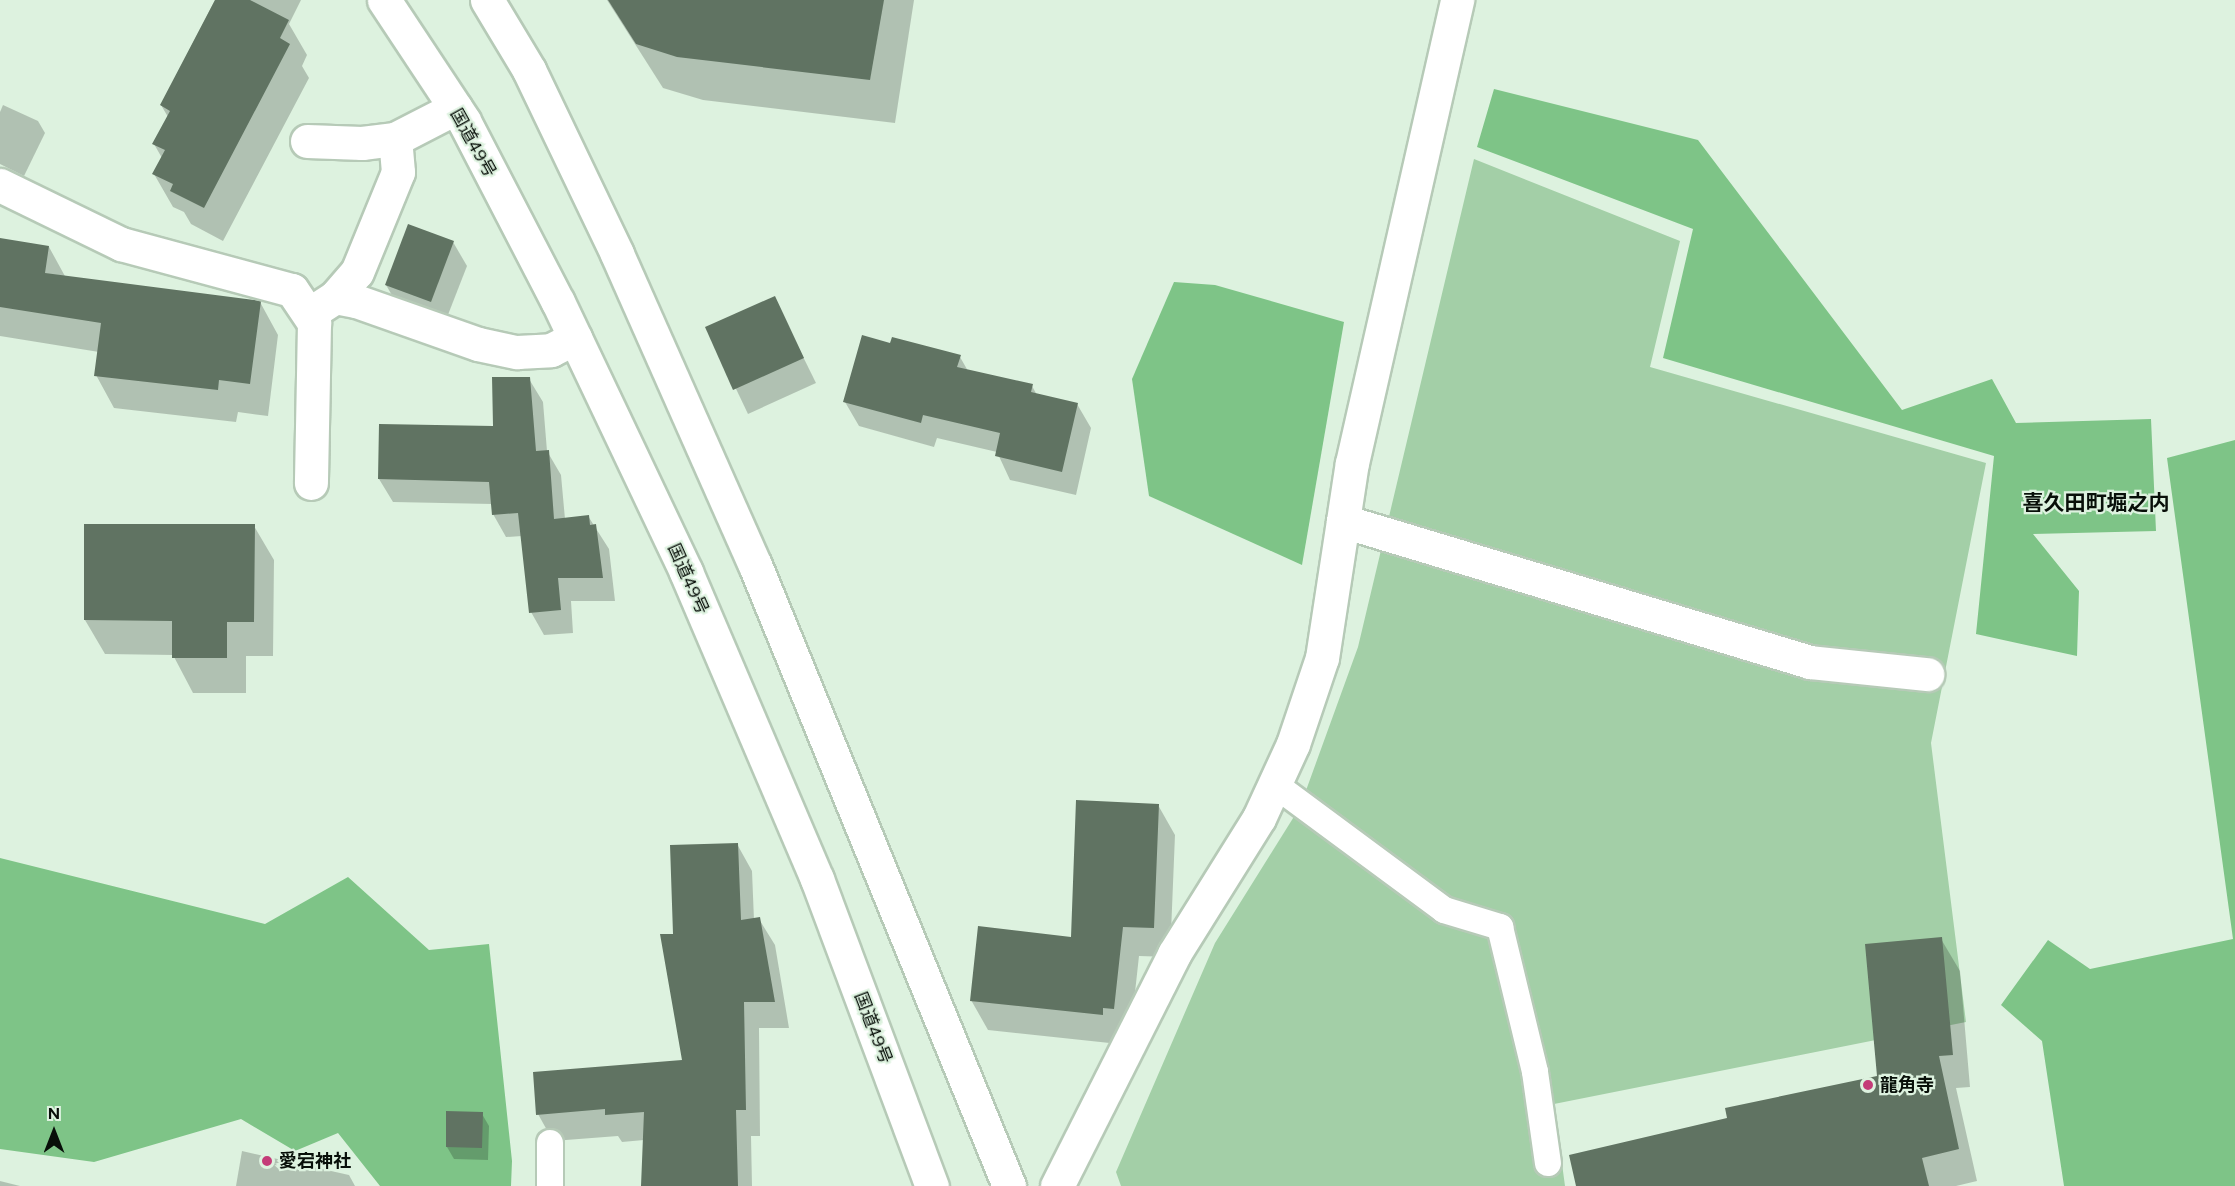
<!DOCTYPE html>
<meta charset="utf-8">
<style>
body{margin:0}
#map{position:relative;width:2235px;height:1186px;overflow:hidden;background:#ddf2df;font-family:Figtree,"Noto Sans JP",sans-serif}
div>[style]{position:absolute}
.green>*{inset:0;background:#a3cfa7}
.forest>*{inset:0;background:#7ec487}
.shadow>*{inset:0;background:#0003}
.building>*{inset:0;background:#607362}
.roads{filter:drop-shadow(2px 0 #b6cab7) drop-shadow(-2px 0 #b6cab7) drop-shadow(0 2px #b6cab7) drop-shadow(0 -2px #b6cab7)}
.lane>*{height:26px;margin:-13px;padding:0 13px;transform-origin:13px;border-radius:13px;background:#fff}
.street>*{height:33px;margin:-16.5px;padding:0 16.5px;transform-origin:16.5px;border-radius:16.5px;background:#fff}
.highway>*{height:33px;margin:-16.5px;padding:0 16.5px;transform-origin:16.5px;border-radius:16.5px;background:#fff}
.dots>*{width:16px;height:16px;translate:-50% -50%;box-sizing:border-box;border:3px solid #ddf2df;border-radius:50%}
span{translate:-50% -50%;white-space:nowrap;text-align:center;line-height:1.15;-webkit-text-stroke:4.5px #ddf2df;paint-order:stroke}
.street-label{font-size:18px;color:#080f09}
.poi-label{font-size:18px;color:#080f09;font-weight:700}
.left{translate:0 -50%;text-align:left}
.quarter-label{font-size:21px;color:#080f09;font-weight:700}
.north{position:absolute;left:24px;top:1102px;width:60px;height:60px;-webkit-text-stroke:4px #ddf2df;paint-order:stroke;rotate:0deg;font-size:16px;font-weight:700;line-height:24px;text-align:center;color:#080f09}
.north::after{content:'';display:block;margin:auto;width:21px;height:27px;background:#080f09;clip-path:polygon(50% 0,100% 100%,50% 72%,0 100%)}
</style>
<div id="map">
<div class="green">
<div style="clip-path:polygon(1474px 159px,1680px 241px,1650px 367px,1986px 463px,1931px 743px,1966px 1022px,1554px 1104px,1565px 1186px,1121px 1186px,1116px 1172px,1215px 943px,1300px 807px,1358px 647px)"></div>
</div>
<div class="forest">
<div style="clip-path:polygon(1494px 89px,1698px 140px,1902px 410px,1992px 379px,2016px 423px,2151px 419px,2156px 531px,2033px 534px,2079px 591px,2077px 656px,1976px 634px,1994px 456px,1663px 358px,1693px 229px,1477px 147px)"></div>
<div style="clip-path:polygon(1174px 282px,1215px 285px,1344px 322px,1302px 565px,1149px 496px,1132px 379px)"></div>
<div style="clip-path:polygon(2235px 440px,2235px 1186px,2064px 1186px,2042px 1041px,2001px 1005px,2048px 940px,2090px 969px,2233px 939px,2167px 458px)"></div>
<div style="clip-path:polygon(0 858px,265px 924px,348px 877px,429px 950px,489px 944px,512px 1161px,511px 1186px,380px 1186px,338px 1133px,295px 1151px,241px 1119px,94px 1162px,0 1149px)"></div>
</div>
<div class="shadow">
<div style="clip-path:polygon(215px 0,301px 0,289px 24px,307px 55px,302px 66px,309px 78px,223px 241px,191px 224px,184px 212px,173px 207px,154px 174px,162px 158px,154px 144px,168px 117px,161px 105px)"></div>
<div style="clip-path:polygon(607px 0,914px 0,895px 123px,703px 100px,663px 88px)"></div>
<div style="clip-path:polygon(3px 105px,38px 121px,45px 133px,24px 176px,0 164px,0 112px)"></div>
<div style="clip-path:polygon(0 239px,49px 247px,66px 278px,260px 302px,278px 335px,268px 416px,238px 412px,236px 422px,114px 408px,96px 375px,99px 352px,0 336px)"></div>
<div style="clip-path:polygon(453px 242px,467px 266px,444px 325px,400px 309px,386px 285px)"></div>
<div style="clip-path:polygon(774px 298px,816px 383px,748px 414px,707px 328px)"></div>
<div style="clip-path:polygon(891px 345px,960px 357px,968px 371px,1032px 386px,1037px 395px,1077px 404px,1091px 428px,1076px 495px,1010px 480px,997px 452px,937px 438px,934px 447px,859px 426px,845px 402px)"></div>
<div style="clip-path:polygon(529px 379px,543px 402px,547px 451px,561px 475px,565px 519px,588px 516px,609px 549px,615px 601px,571px 601px,573px 633px,544px 635px,531px 612px,522px 536px,506px 537px,493px 514px,492px 504px,393px 502px,379px 479px,380px 426px,495px 428px)"></div>
<div style="clip-path:polygon(254px 526px,274px 560px,273px 656px,246px 656px,246px 693px,193px 693px,173px 655px,105px 654px,85px 620px)"></div>
<div style="clip-path:polygon(1158px 805px,1175px 835px,1170px 957px,1139px 956px,1130px 1038px,1119px 1044px,988px 1030px,971px 1000px,1072px 939px)"></div>
<div style="clip-path:polygon(737px 844px,752px 871px,754px 920px,759px 919px,775px 945px,789px 1028px,759px 1028px,760px 1136px,751px 1136px,752px 1186px,642px 1186px,644px 1140px,622px 1142px,618px 1136px,553px 1141px,538px 1114px,683px 1062px,675px 936px)"></div>
<div style="clip-path:polygon(1941px 939px,1960px 971px,1970px 1087px,1956px 1088px,1977px 1181px,1956px 1186px,1578px 1186px,1729px 1119px,1878px 1077px)"></div>
<div style="clip-path:polygon(482px 1114px,489px 1126px,488px 1160px,454px 1159px,447px 1147px)"></div>
<div style="clip-path:polygon(242px 1151px,349px 1175px,355px 1186px,236px 1186px)"></div>
<div style="clip-path:polygon(0 1181px,20px 1186px,0 1186px)"></div>
</div>
<div class="building">
<div style="clip-path:polygon(215px 0,250px 0,289px 20px,280px 38px,290px 44px,204px 208px,170px 191px,173px 184px,152px 174px,165px 150px,152px 144px,170px 111px,160px 105px)"></div>
<div style="clip-path:polygon(608px 0,884px 0,870px 80px,677px 57px,636px 44px)"></div>
<div style="clip-path:polygon(408px 224px,454px 241px,431px 302px,385px 285px)"></div>
<div style="clip-path:polygon(0 238px,49px 246px,45px 273px,261px 301px,250px 384px,219px 380px,218px 390px,94px 376px,101px 323px,0 307px)"></div>
<div style="clip-path:polygon(775px 296px,804px 358px,733px 390px,705px 327px)"></div>
<div style="clip-path:polygon(862px 335px,890px 343px,892px 337px,961px 355px,957px 367px,1033px 384px,1031px 392px,1078px 403px,1062px 472px,995px 456px,1000px 433px,923px 415px,921px 423px,843px 402px)"></div>
<div style="clip-path:polygon(492px 377px,530px 377px,536px 451px,549px 450px,554px 519px,589px 515px,590px 525px,596px 524px,603px 578px,558px 578px,561px 610px,529px 613px,518px 513px,492px 515px,489px 482px,378px 479px,379px 424px,493px 426px)"></div>
<div style="clip-path:polygon(84px 524px,255px 524px,254px 622px,227px 622px,227px 658px,172px 658px,172px 621px,84px 620px)"></div>
<div style="clip-path:polygon(1076px 800px,1159px 804px,1154px 928px,1123px 927px,1114px 1009px,1103px 1008px,1103px 1015px,970px 1001px,978px 926px,1071px 937px)"></div>
<div style="clip-path:polygon(738px 843px,741px 920px,760px 917px,775px 1002px,744px 1002px,746px 1110px,736px 1110px,738px 1186px,641px 1186px,644px 1112px,605px 1115px,605px 1109px,536px 1115px,533px 1072px,682px 1060px,660px 934px,673px 934px,670px 845px)"></div>
<div style="clip-path:polygon(1942px 937px,1953px 1055px,1939px 1056px,1959px 1149px,1922px 1158px,1929px 1186px,1576px 1186px,1569px 1155px,1727px 1118px,1725px 1108px,1877px 1076px,1865px 944px)"></div>
<div style="clip-path:polygon(446px 1111px,483px 1112px,482px 1148px,446px 1147px)"></div>
</div>
<div class="roads">
<div class="lane">
<div style="left:1274px;top:784px;width:212px;rotate:36.5deg"></div>
<div style="left:1444px;top:910px;width:59px;rotate:16.9deg"></div>
<div style="left:1500px;top:927px;width:149px;rotate:76.4deg"></div>
<div style="left:1535px;top:1072px;width:92px;rotate:81.9deg"></div>
<div style="left:550px;top:1143px;width:43px;rotate:90deg"></div>
</div>
<div class="street">
<div style="left:307px;top:141px;width:55px;rotate:2.1deg"></div>
<div style="left:362px;top:143px;width:33px;rotate:-7deg"></div>
<div style="left:395px;top:139px;width:68px;rotate:-27.3deg"></div>
<div style="left:0;top:185px;width:135px;rotate:26deg"></div>
<div style="left:121px;top:244px;width:177px;rotate:15.1deg"></div>
<div style="left:292px;top:290px;width:40px;rotate:56deg"></div>
<div style="left:314px;top:323px;width:160px;rotate:91.1deg"></div>
<div style="left:335px;top:297px;width:33px;rotate:-49deg"></div>
<div style="left:357px;top:272px;width:108px;rotate:-67.7deg"></div>
<div style="left:398px;top:172px;width:33px;rotate:-95deg"></div>
<div style="left:309px;top:314px;width:31px;rotate:-33deg"></div>
<div style="left:335px;top:297px;width:21px;rotate:11deg"></div>
<div style="left:356px;top:301px;width:129px;rotate:19.4deg"></div>
<div style="left:478px;top:344px;width:40px;rotate:12deg"></div>
<div style="left:517px;top:352px;width:34px;rotate:-3deg"></div>
<div style="left:551px;top:350px;width:27px;rotate:-27deg"></div>
<div style="left:1343px;top:521px;width:488px;rotate:16.8deg"></div>
<div style="left:1810px;top:662px;width:118px;rotate:5.9deg"></div>
<div style="left:1057px;top:1186px;width:260px;rotate:-63.2deg"></div>
<div style="left:1174px;top:954px;width:160px;rotate:-58deg"></div>
<div style="left:1259px;top:818px;width:81px;rotate:-65.3deg"></div>
<div style="left:1293px;top:744px;width:91px;rotate:-71.4deg"></div>
<div style="left:1322px;top:658px;width:197px;rotate:-81.3deg"></div>
<div style="left:1352px;top:463px;width:475px;rotate:-77.2deg"></div>
</div>
<div class="highway">
<div style="left:384px;top:0;width:145px;rotate:56.5deg"></div>
<div style="left:464px;top:121px;width:204px;rotate:62.6deg"></div>
<div style="left:558px;top:302px;width:299px;rotate:64.6deg"></div>
<div style="left:686px;top:572px;width:334px;rotate:66.9deg"></div>
<div style="left:817px;top:879px;width:328px;rotate:69.5deg"></div>
<div style="left:487px;top:0;width:82px;rotate:59deg"></div>
<div style="left:529px;top:70px;width:204px;rotate:64.4deg"></div>
<div style="left:617px;top:254px;width:340px;rotate:66.1deg"></div>
<div style="left:755px;top:565px;width:671px;rotate:67.75deg"></div>
</div>
</div>
<div class="dots">
<div style="left:1868px;top:1085px;background:#c43c78"></div>
<div style="left:267px;top:1161px;background:#c43c78"></div>
</div>
<div class="street-label">
<span style="left:473px;top:143px;rotate:61deg">国道49号</span>
<span style="left:688px;top:579px;rotate:66deg">国道49号</span>
<span style="left:873px;top:1028px;rotate:69deg">国道49号</span>
</div>
<div class="poi-label">
<span class="left" style="left:1880px;top:1085px">龍角寺</span>
<span class="left" style="left:279px;top:1161px">愛宕神社</span>
</div>
<div class="quarter-label">
<span style="left:2096px;top:503px">喜久田町堀之内</span>
</div>
<div class="north">N</div>
</div>
